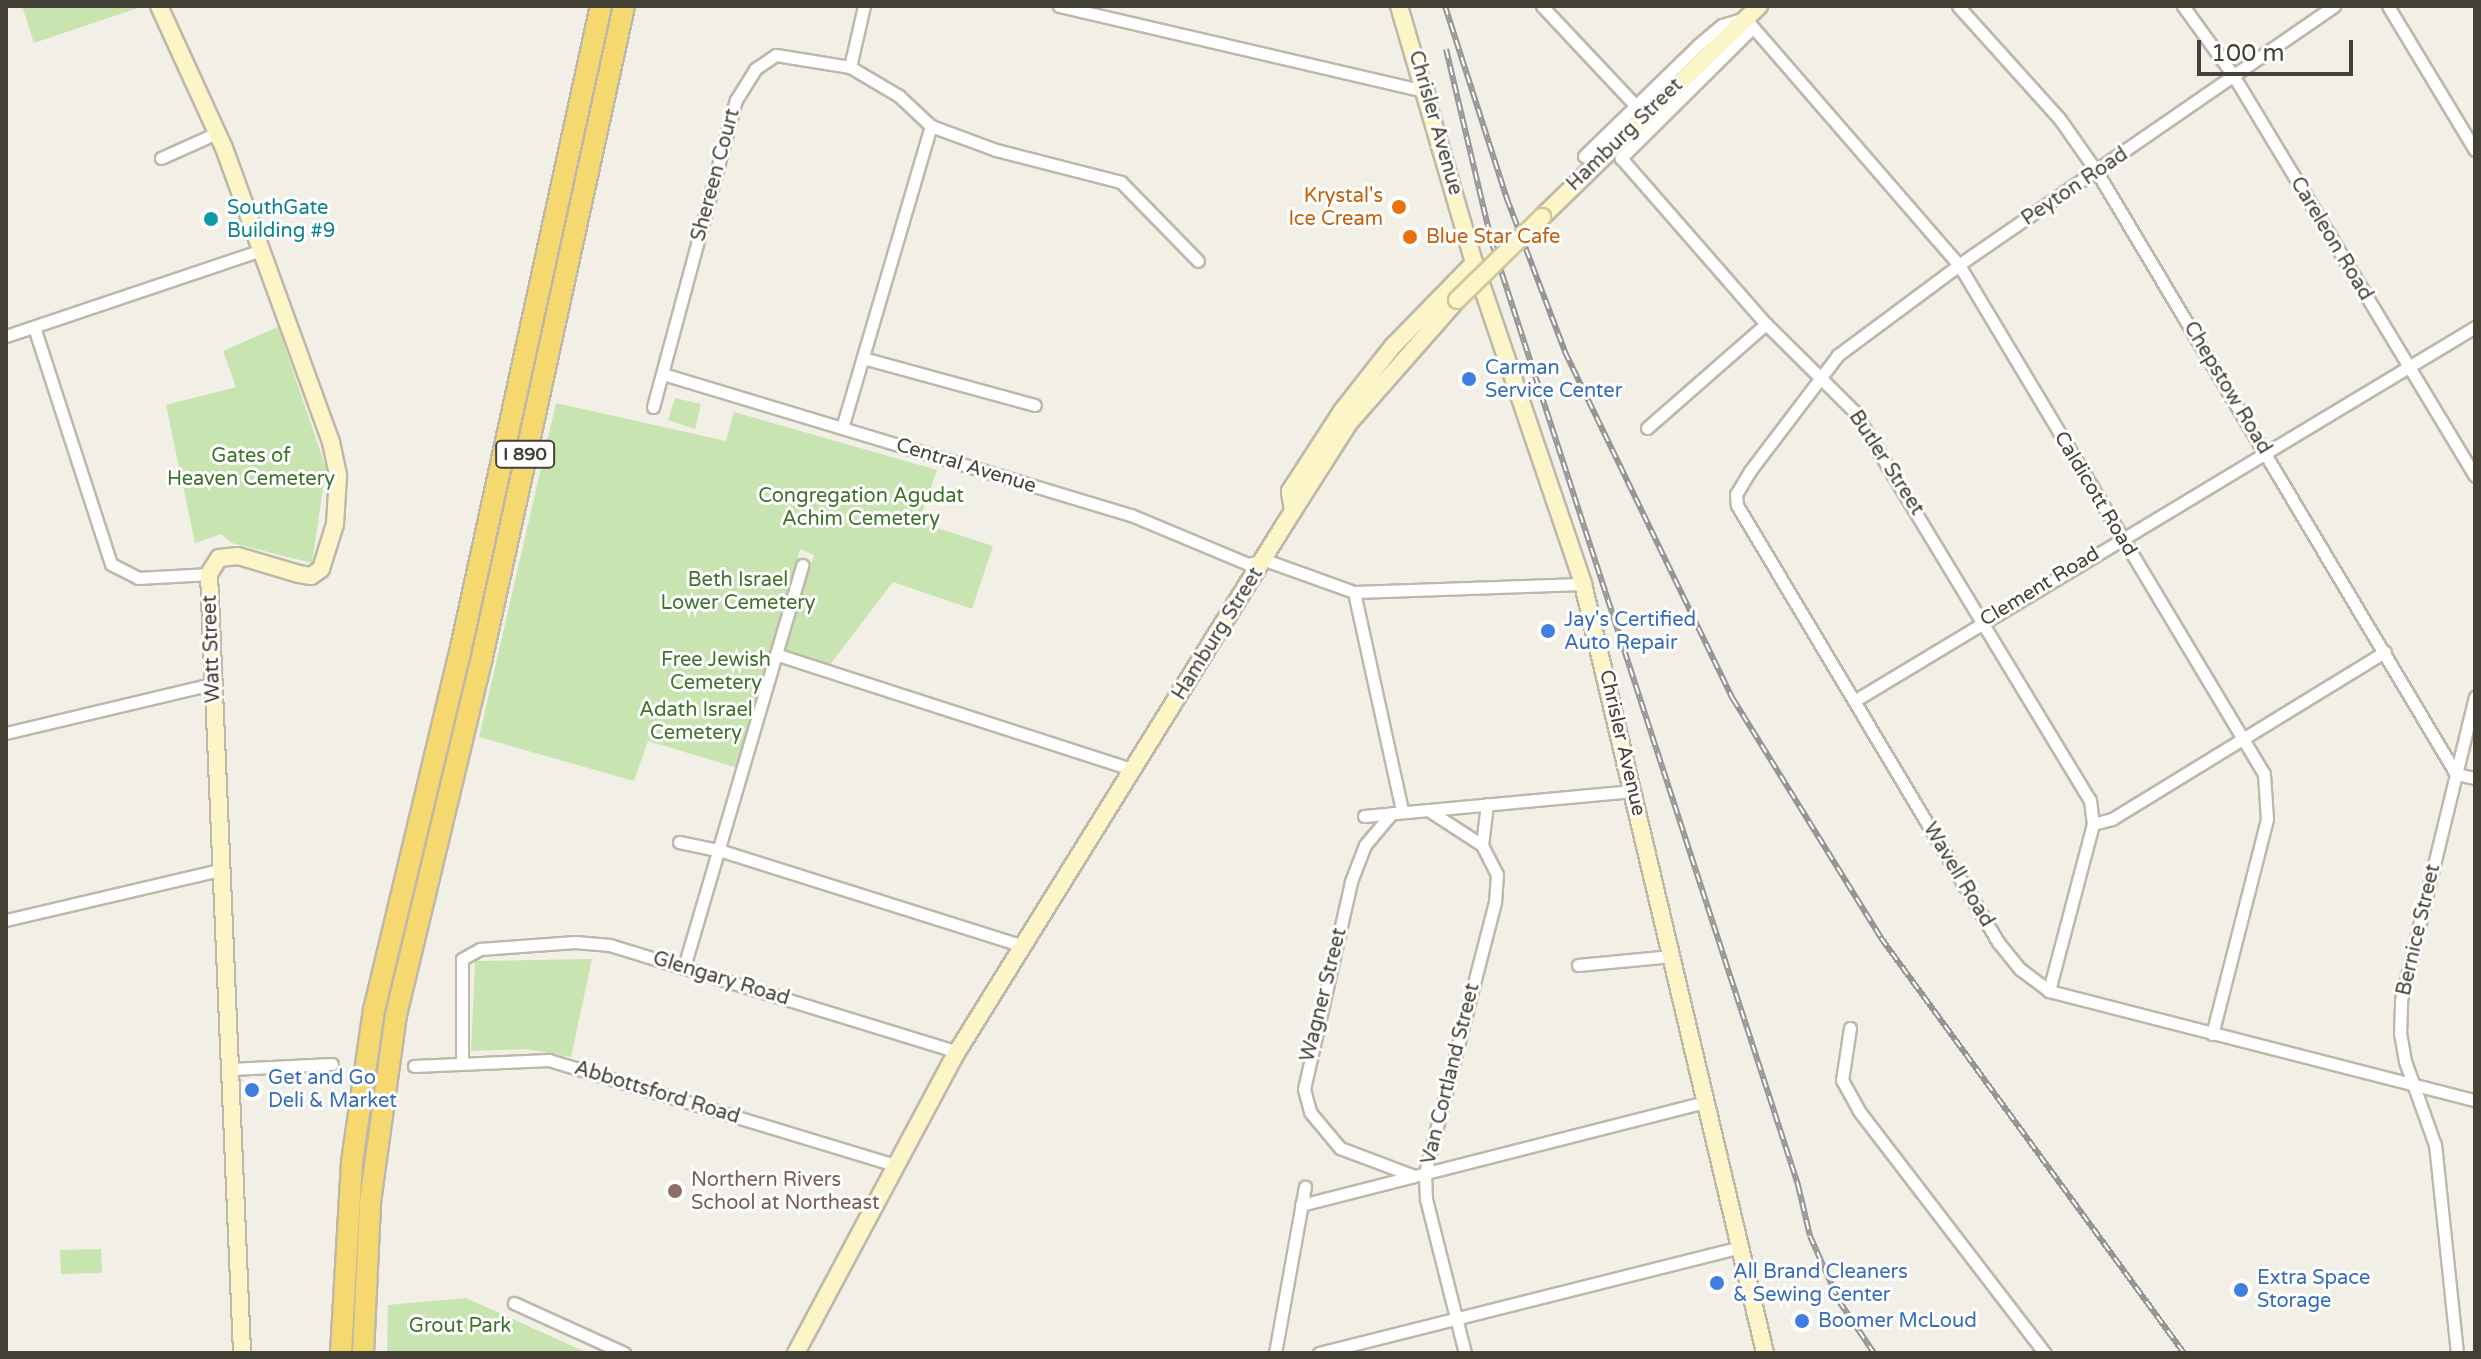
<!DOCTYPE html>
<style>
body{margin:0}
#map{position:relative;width:2481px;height:1359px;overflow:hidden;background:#f2f0e6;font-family:"Varela Round",sans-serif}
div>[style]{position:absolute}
.green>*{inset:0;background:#c7e4b1}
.roads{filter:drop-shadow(2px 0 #bdb8aa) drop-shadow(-2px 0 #bdb8aa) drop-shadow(0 2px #bdb8aa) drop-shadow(0 -2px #bdb8aa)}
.street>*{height:11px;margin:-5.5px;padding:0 5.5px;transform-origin:5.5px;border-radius:5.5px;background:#fff}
.secondary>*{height:16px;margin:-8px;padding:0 8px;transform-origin:8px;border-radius:8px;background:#fbf5c7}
.highway>*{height:20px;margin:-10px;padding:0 10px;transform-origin:10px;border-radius:10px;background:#f5d86f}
.rail>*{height:6px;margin-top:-3px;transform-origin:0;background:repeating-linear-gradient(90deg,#fff 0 9px,#959595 0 18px);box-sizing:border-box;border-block:2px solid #959595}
.bridges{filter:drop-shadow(2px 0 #cfc798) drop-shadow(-2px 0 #cfc798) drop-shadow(0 2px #cfc798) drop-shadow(0 -2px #cfc798)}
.secondary-bridge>*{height:16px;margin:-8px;padding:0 8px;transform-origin:8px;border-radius:8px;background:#fbf5c7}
.dots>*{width:22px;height:22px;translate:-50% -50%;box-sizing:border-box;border:4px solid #fff;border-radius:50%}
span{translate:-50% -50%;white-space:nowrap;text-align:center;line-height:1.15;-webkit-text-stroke:6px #fff;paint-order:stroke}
.shield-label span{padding:2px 6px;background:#fff;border:2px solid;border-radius:6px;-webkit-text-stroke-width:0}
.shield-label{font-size:18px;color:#444136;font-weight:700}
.street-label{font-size:20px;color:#444136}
.food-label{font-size:20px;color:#c56008}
.right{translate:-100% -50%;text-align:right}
.left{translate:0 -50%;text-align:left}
.culture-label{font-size:20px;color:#0d838f}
.shop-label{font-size:20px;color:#366cbe}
.park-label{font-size:20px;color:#3f732d}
.education-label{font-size:20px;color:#785e54}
.frame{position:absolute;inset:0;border:8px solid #444136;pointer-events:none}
.scale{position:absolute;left:2197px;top:40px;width:156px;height:36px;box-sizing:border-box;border:4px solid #444136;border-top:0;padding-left:10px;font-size:24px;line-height:28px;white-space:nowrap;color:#444136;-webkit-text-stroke:6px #fff;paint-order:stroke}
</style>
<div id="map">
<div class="green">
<div style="clip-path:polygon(22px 6px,141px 6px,141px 7px,34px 43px)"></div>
<div style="clip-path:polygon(278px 327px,326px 468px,312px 563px,232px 543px,221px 534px,195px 543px,166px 405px,236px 387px,223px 351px)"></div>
<div style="clip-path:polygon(675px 398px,701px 404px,695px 429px,668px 420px)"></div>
<div style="clip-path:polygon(556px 403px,726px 441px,734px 412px,937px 470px,919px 522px,993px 546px,972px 609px,893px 582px,829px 666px,783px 651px,814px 555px,800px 549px,738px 768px,648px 741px,634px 781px,479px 737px)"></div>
<div style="clip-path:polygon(592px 959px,571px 1057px,525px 1049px,471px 1051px,475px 961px)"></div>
<div style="clip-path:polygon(101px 1249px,102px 1273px,61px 1274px,60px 1250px)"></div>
<div style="clip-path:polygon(466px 1298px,588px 1353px,387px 1353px,388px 1305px)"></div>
</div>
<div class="roads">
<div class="street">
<div style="left:1059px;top:6px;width:379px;rotate:13.1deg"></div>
<div style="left:1542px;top:6px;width:136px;rotate:46.8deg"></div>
<div style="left:1958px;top:6px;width:151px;rotate:48deg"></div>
<div style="left:2059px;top:118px;width:66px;rotate:54.9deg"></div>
<div style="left:2097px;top:172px;width:701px;rotate:59.19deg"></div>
<div style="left:2456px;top:774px;width:19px;rotate:12deg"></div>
<div style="left:2183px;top:6px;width:85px;rotate:54.1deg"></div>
<div style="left:2233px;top:75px;width:468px;rotate:58.9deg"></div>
<div style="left:2334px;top:6px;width:456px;rotate:145.4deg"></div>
<div style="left:1959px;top:265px;width:151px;rotate:143.4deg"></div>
<div style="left:1838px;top:355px;width:146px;rotate:127.2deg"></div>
<div style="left:1750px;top:471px;width:27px;rotate:121deg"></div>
<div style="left:1736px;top:494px;width:11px;rotate:85deg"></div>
<div style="left:1737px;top:505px;width:509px;rotate:59.15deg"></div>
<div style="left:1998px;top:942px;width:35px;rotate:51deg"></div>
<div style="left:2020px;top:969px;width:36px;rotate:37deg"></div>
<div style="left:2049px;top:991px;width:440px;rotate:14.4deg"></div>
<div style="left:2388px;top:6px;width:168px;rotate:58.9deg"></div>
<div style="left:1752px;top:28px;width:185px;rotate:135.2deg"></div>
<div style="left:1621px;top:158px;width:220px;rotate:48.9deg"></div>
<div style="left:1766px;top:324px;width:124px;rotate:44.7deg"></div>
<div style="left:1854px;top:411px;width:455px;rotate:58.8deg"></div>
<div style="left:2090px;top:800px;width:24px;rotate:83deg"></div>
<div style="left:2093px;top:824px;width:173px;rotate:104.8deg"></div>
<div style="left:850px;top:67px;width:63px;rotate:-77.1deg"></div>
<div style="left:1584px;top:156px;width:159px;rotate:-44.2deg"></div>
<div style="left:1698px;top:45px;width:31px;rotate:-40deg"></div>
<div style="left:1722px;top:25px;width:24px;rotate:-17deg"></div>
<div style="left:1745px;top:18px;width:327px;rotate:49.1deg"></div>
<div style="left:1959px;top:265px;width:593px;rotate:59.07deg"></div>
<div style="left:2264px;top:774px;width:45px;rotate:86.2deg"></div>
<div style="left:2267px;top:819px;width:222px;rotate:104.3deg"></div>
<div style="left:161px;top:158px;width:61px;rotate:-24.1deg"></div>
<div style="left:34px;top:327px;width:249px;rotate:72deg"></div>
<div style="left:111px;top:564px;width:30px;rotate:27deg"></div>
<div style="left:138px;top:578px;width:71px;rotate:-3.2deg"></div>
<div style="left:6px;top:336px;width:270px;rotate:-18.6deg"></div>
<div style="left:863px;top:358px;width:178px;rotate:15.3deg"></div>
<div style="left:663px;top:374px;width:489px;rotate:16.8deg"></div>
<div style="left:1131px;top:515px;width:127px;rotate:22.7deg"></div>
<div style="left:1248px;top:564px;width:17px;rotate:-13deg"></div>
<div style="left:1265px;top:560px;width:95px;rotate:19.8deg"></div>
<div style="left:1354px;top:592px;width:229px;rotate:-2deg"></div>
<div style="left:653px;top:407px;width:318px;rotate:-74.9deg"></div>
<div style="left:736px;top:100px;width:36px;rotate:-58deg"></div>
<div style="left:755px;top:69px;width:25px;rotate:-34deg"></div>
<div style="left:776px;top:55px;width:75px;rotate:9.2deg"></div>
<div style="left:850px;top:67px;width:57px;rotate:30.6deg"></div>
<div style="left:899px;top:96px;width:44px;rotate:43.2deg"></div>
<div style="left:931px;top:126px;width:69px;rotate:20.3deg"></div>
<div style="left:996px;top:150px;width:129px;rotate:14.4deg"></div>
<div style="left:1121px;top:182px;width:110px;rotate:45.7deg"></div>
<div style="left:842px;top:428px;width:315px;rotate:-73.6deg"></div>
<div style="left:1647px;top:428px;width:158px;rotate:-41.2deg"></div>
<div style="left:1354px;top:592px;width:224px;rotate:77.6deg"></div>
<div style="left:778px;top:655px;width:373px;rotate:17.9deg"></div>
<div style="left:1854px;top:701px;width:725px;rotate:-31.06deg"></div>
<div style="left:6px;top:733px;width:212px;rotate:-13.4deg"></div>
<div style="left:1428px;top:810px;width:64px;rotate:32.9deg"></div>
<div style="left:1482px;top:845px;width:33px;rotate:63deg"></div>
<div style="left:1497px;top:874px;width:28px;rotate:94deg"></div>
<div style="left:1495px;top:902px;width:280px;rotate:104.5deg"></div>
<div style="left:1425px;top:1173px;width:26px;rotate:88deg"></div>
<div style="left:1426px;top:1199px;width:159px;rotate:75.8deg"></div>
<div style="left:1392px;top:813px;width:42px;rotate:130.2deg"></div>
<div style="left:1365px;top:845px;width:40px;rotate:111deg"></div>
<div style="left:1351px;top:882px;width:212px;rotate:102.8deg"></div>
<div style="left:1304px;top:1089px;width:24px;rotate:75deg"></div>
<div style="left:1310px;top:1112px;width:47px;rotate:50.2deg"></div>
<div style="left:1340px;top:1148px;width:77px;rotate:20.6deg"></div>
<div style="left:1364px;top:816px;width:270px;rotate:-5.3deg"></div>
<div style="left:2093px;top:824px;width:20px;rotate:-15deg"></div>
<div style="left:2112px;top:819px;width:320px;rotate:-31.5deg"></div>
<div style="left:679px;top:842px;width:44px;rotate:11.8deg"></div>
<div style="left:722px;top:851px;width:316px;rotate:17.5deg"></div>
<div style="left:1482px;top:845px;width:41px;rotate:-83deg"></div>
<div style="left:6px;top:920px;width:223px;rotate:-13.2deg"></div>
<div style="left:1578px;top:965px;width:94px;rotate:-5.5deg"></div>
<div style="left:684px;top:967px;width:419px;rotate:-73.6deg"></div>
<div style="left:1850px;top:1028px;width:53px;rotate:98.7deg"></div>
<div style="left:1842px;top:1080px;width:35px;rotate:61deg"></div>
<div style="left:1859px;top:1111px;width:305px;rotate:52.5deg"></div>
<div style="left:462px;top:1063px;width:104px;rotate:-90deg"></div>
<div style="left:462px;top:959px;width:21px;rotate:-29deg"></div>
<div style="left:480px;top:949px;width:95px;rotate:-4.2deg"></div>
<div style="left:575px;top:942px;width:35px;rotate:5deg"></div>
<div style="left:610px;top:945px;width:363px;rotate:17.1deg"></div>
<div style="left:414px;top:1066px;width:135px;rotate:-2.5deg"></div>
<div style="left:549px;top:1060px;width:362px;rotate:16.9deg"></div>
<div style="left:231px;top:1069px;width:101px;rotate:-2.8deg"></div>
<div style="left:1301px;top:1205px;width:418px;rotate:-14.3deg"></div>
<div style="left:514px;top:1303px;width:121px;rotate:24.4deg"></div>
<div style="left:1275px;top:1353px;width:169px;rotate:-79.8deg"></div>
<div style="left:1319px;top:1353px;width:432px;rotate:-14.1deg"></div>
<div style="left:2457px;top:1353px;width:209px;rotate:-96deg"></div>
<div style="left:2435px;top:1145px;width:89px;rotate:-109.7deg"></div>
<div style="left:2405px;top:1061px;width:27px;rotate:-100deg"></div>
<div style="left:2400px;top:1034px;width:34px;rotate:-88deg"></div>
<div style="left:2401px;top:1000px;width:312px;rotate:-76.3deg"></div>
</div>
<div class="secondary">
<div style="left:159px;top:6px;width:156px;rotate:65.4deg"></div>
<div style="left:224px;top:148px;width:313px;rotate:70deg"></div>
<div style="left:331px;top:442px;width:35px;rotate:78deg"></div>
<div style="left:338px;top:476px;width:48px;rotate:93.6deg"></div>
<div style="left:335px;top:524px;width:47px;rotate:107.3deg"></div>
<div style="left:321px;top:569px;width:12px;rotate:145deg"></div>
<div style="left:311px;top:576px;width:12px;rotate:-171deg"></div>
<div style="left:299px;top:574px;width:64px;rotate:-163.6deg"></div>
<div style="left:238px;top:556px;width:19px;rotate:174deg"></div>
<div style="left:219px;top:558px;width:19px;rotate:122deg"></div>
<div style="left:209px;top:574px;width:780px;rotate:87.57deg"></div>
<div style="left:1399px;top:6px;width:268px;rotate:73.7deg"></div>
<div style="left:1474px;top:263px;width:339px;rotate:71.2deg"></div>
<div style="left:1583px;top:584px;width:790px;rotate:76.68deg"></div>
<div style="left:1542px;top:217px;width:303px;rotate:-44.2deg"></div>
<div style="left:1293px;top:511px;width:20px;rotate:-99deg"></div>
<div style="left:1290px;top:491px;width:95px;rotate:-57deg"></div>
<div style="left:1342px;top:411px;width:83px;rotate:-51.9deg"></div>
<div style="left:1393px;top:346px;width:116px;rotate:-45.7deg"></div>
<div style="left:796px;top:1353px;width:341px;rotate:-61.9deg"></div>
<div style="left:957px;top:1052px;width:624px;rotate:-58.17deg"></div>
<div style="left:1286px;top:522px;width:117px;rotate:-57.5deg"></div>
<div style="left:1349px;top:423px;width:164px;rotate:-48.7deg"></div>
</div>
<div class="highway">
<div style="left:341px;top:1353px;width:191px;rotate:-86.7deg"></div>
<div style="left:352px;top:1162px;width:154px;rotate:-81.8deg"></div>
<div style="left:374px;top:1010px;width:363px;rotate:-76.5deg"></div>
<div style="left:459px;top:657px;width:666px;rotate:-77.7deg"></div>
<div style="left:363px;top:1353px;width:151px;rotate:-87.3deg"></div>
<div style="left:370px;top:1202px;width:189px;rotate:-82.1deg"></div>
<div style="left:396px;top:1015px;width:363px;rotate:-76.5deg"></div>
<div style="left:481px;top:662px;width:671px;rotate:-77.7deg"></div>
</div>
</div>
<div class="rail">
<div style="left:1445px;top:6px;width:203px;rotate:72.2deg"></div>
<div style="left:1507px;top:199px;width:164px;rotate:69.2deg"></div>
<div style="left:1565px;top:352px;width:386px;rotate:64.2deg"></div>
<div style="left:1733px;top:699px;width:281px;rotate:58.2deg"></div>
<div style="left:1881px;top:938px;width:514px;rotate:53.87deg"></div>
<div style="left:1446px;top:49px;width:196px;rotate:76.7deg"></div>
<div style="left:1491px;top:240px;width:994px;rotate:72deg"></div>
<div style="left:1798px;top:1185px;width:52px;rotate:76.8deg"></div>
<div style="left:1810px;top:1236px;width:71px;rotate:66deg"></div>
<div style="left:1839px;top:1301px;width:63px;rotate:56.1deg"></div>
</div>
<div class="bridges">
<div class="secondary-bridge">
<div style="left:1457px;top:300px;width:119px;rotate:-44.3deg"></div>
</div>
</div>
<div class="dots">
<div style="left:1399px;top:207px;background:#e8710a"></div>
<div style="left:211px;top:219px;background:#0f9aa8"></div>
<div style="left:1410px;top:237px;background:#e8710a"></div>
<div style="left:1469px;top:379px;background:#3f7fe0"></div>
<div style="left:1548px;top:631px;background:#3f7fe0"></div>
<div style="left:252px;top:1090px;background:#3f7fe0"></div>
<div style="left:675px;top:1191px;background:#8d6e63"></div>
<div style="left:1717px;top:1283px;background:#3f7fe0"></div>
<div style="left:2241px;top:1290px;background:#3f7fe0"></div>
<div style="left:1802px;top:1321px;background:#3f7fe0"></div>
</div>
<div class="shield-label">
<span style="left:525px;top:454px">I 890</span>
</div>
<div class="street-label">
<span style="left:1435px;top:123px;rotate:74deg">Chrisler Avenue</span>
<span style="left:1625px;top:135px;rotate:-44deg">Hamburg Street</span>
<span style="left:716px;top:175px;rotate:-75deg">Shereen Court</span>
<span style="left:2075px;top:187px;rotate:-34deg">Peyton Road</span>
<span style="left:2331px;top:239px;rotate:59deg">Careleon Road</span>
<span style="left:2227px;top:388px;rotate:59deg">Chepstow Road</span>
<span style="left:1886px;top:463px;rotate:57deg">Butler Street</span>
<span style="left:966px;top:466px;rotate:17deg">Central Avenue</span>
<span style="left:2095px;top:494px;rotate:59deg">Caldicott Road</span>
<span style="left:2040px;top:587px;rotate:-31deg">Clement Road</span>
<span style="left:1218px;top:634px;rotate:-58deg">Hamburg Street</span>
<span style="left:212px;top:649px;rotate:-92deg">Watt Street</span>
<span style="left:1622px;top:743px;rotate:77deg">Chrisler Avenue</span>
<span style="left:1958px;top:875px;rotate:59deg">Wavell Road</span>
<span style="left:2419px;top:930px;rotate:-77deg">Bernice Street</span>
<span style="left:721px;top:979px;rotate:17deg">Glengary Road</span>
<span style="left:1324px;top:995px;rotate:-76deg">Wagner Street</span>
<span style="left:1451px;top:1074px;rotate:-76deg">Van Cortland Street</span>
<span style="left:657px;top:1093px;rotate:17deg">Abbottsford Road</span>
</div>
<div class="food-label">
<span class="right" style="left:1383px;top:208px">Krystal's<br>Ice Cream</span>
<span class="left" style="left:1426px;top:237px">Blue Star Cafe</span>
</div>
<div class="culture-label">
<span class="left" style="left:227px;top:220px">SouthGate<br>Building #9</span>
</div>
<div class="shop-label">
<span class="left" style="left:1485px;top:380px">Carman<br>Service Center</span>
<span class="left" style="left:1564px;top:632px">Jay's Certified<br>Auto Repair</span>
<span class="left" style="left:268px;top:1090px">Get and Go<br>Deli &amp; Market</span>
<span class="left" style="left:1733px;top:1284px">All Brand Cleaners<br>&amp; Sewing Center</span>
<span class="left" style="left:2257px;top:1290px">Extra Space<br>Storage</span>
<span class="left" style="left:1818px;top:1321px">Boomer McLoud</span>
</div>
<div class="park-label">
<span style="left:251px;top:468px">Gates of<br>Heaven Cemetery</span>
<span style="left:861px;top:508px">Congregation Agudat<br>Achim Cemetery</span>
<span style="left:738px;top:592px">Beth Israel<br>Lower Cemetery</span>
<span style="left:716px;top:672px">Free Jewish<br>Cemetery</span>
<span style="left:696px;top:722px">Adath Israel<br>Cemetery</span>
<span style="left:460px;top:1326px">Grout Park</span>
</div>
<div class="education-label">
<span class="left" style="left:691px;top:1192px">Northern Rivers<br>School at Northeast</span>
</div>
<div class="frame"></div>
<div class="scale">100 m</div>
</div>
